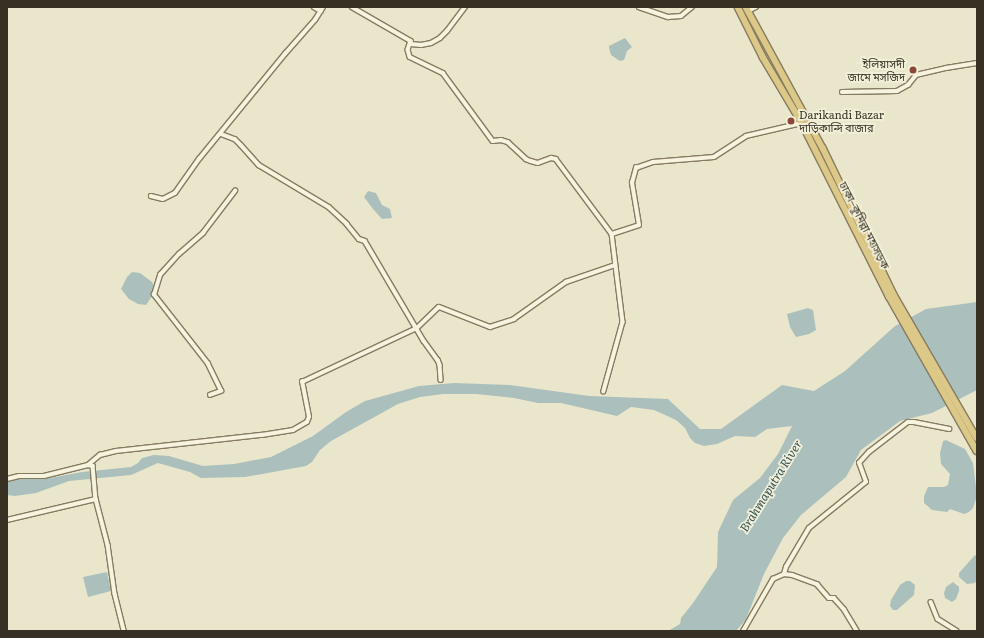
<!DOCTYPE html>
<meta charset="utf-8">
<style>
body{margin:0}
#map{position:relative;width:984px;height:638px;overflow:hidden;background:#eae6cb;font-family:Literata,"Noto Sans Bengali",serif}
div>[style]{position:absolute}
.water>*{inset:0;background:#abc0bd}
.roads{filter:drop-shadow(1px 0 #867b61) drop-shadow(-1px 0 #867b61) drop-shadow(0 1px #867b61) drop-shadow(0 -1px #867b61)}
.minor>*{height:3.5px;margin:-1.75px;padding:0 1.75px;transform-origin:1.75px;border-radius:1.75px;background:#f6f3de}
.trunk>*{height:5.5px;margin:-2.75px;padding:0 2.75px;transform-origin:2.75px;border-radius:2.75px;background:#dcc988}
.dots>*{width:11px;height:11px;translate:-50% -50%;box-sizing:border-box;border:2px solid #f3f0da;border-radius:50%}
span{translate:-50% -50%;white-space:nowrap;text-align:center;line-height:1.15;-webkit-text-stroke:3.5px #f3f0da;paint-order:stroke}
.poi-label{font-size:11px;color:#383123}
.right{translate:-100% -50%;text-align:right}
.left{translate:0 -50%;text-align:left}
.street-label{font-size:11px;color:#383123}
.water-label{font-size:12px;color:#345256;font-style:italic}
.frame{position:absolute;inset:0;border:8px solid #383123;pointer-events:none}
</style>
<div id="map">
<div class="water">
<div style="clip-path:polygon(625px 38px,632px 47px,627px 51px,624px 60px,620px 61px,611px 55px,609px 48px,609px 46px)"></div>
<div style="clip-path:polygon(368px 191px,376px 193px,382px 205px,390px 209px,392px 218px,382px 219px,373px 209px,364px 197px)"></div>
<div style="clip-path:polygon(132px 272px,140px 273px,152px 282px,154px 286px,152px 296px,146px 305px,138px 304px,129px 299px,121px 289px,127px 277px)"></div>
<div style="clip-path:polygon(977px 302px,977px 390px,932px 413px,900px 421px,861px 450px,846px 477px,801px 515px,783px 538px,764px 574px,746px 619px,736px 631px,668px 631px,680px 624px,681px 618px,693px 603px,717px 567px,718px 532px,733px 500px,760px 478px,778px 454px,792px 426px,767px 429px,755px 437px,735px 436px,717px 444px,704px 446px,695px 443px,690px 438px,685px 428px,676px 420px,654px 410px,631px 407px,617px 416px,561px 403px,538px 403px,514px 398px,476px 394px,443px 394px,420px 397px,398px 404px,331px 441px,320px 450px,312px 462px,306px 466px,245px 477px,201px 478px,190px 472px,158px 463px,131px 475px,69px 481px,36px 493px,15px 496px,7px 495px,8px 480px,18px 478px,50px 478px,82px 472px,131px 467px,138px 463px,142px 458px,154px 455px,169px 456px,203px 466px,234px 464px,271px 457px,313px 436px,346px 412px,365px 401px,419px 386px,454px 383px,510px 385px,589px 396px,668px 399px,700px 429px,721px 429px,782px 385px,814px 391px,845px 371px,895px 326px,926px 309px)"></div>
<div style="clip-path:polygon(808px 308px,813px 310px,816px 330px,809px 334px,796px 337px,790px 327px,787px 314px)"></div>
<div style="clip-path:polygon(946px 440px,965px 449px,973px 463px,977px 496px,973px 508px,969px 512px,964px 514px,950px 509px,947px 512px,932px 510px,924px 503px,924px 496px,928px 487px,944px 487px,948px 485px,950px 474px,941px 464px,940px 453px,943px 441px)"></div>
<div style="clip-path:polygon(975px 555px,977px 556px,977px 579px,975px 583px,967px 584px,959px 577px,959px 573px)"></div>
<div style="clip-path:polygon(107px 572px,111px 591px,88px 597px,83px 577px)"></div>
<div style="clip-path:polygon(906px 581px,910px 581px,915px 585px,914px 595px,897px 610px,893px 610px,890px 606px,891px 600px,900px 585px)"></div>
<div style="clip-path:polygon(953px 582px,959px 587px,959px 591px,956px 599px,952px 602px,945px 598px,944px 593px,946px 587px)"></div>
</div>
<div class="roads">
<div class="minor">
<div style="left:314px;top:7px;width:8px;rotate:30deg"></div>
<div style="left:352px;top:7px;width:68px;rotate:30deg"></div>
<div style="left:411px;top:41px;width:9px;rotate:108deg"></div>
<div style="left:408px;top:50px;width:7px;rotate:74deg"></div>
<div style="left:410px;top:57px;width:37px;rotate:26deg"></div>
<div style="left:443px;top:73px;width:84px;rotate:53.7deg"></div>
<div style="left:493px;top:141px;width:8px;rotate:-7deg"></div>
<div style="left:501px;top:140px;width:7px;rotate:16deg"></div>
<div style="left:508px;top:142px;width:25px;rotate:43deg"></div>
<div style="left:526px;top:159px;width:5px;rotate:22deg"></div>
<div style="left:531px;top:161px;width:7px;rotate:16deg"></div>
<div style="left:538px;top:163px;width:14px;rotate:-21deg"></div>
<div style="left:551px;top:158px;width:5px;rotate:11deg"></div>
<div style="left:556px;top:159px;width:94px;rotate:53.3deg"></div>
<div style="left:612px;top:234px;width:89px;rotate:82.9deg"></div>
<div style="left:623px;top:322px;width:72px;rotate:105.4deg"></div>
<div style="left:639px;top:7px;width:31px;rotate:19deg"></div>
<div style="left:668px;top:17px;width:13px;rotate:-4deg"></div>
<div style="left:681px;top:16px;width:14px;rotate:-39deg"></div>
<div style="left:748px;top:11px;width:9px;rotate:-27deg"></div>
<div style="left:411px;top:44px;width:10px;rotate:6deg"></div>
<div style="left:421px;top:45px;width:10px;rotate:-11deg"></div>
<div style="left:431px;top:43px;width:10px;rotate:-29deg"></div>
<div style="left:440px;top:38px;width:10px;rotate:-45deg"></div>
<div style="left:447px;top:31px;width:30px;rotate:-53deg"></div>
<div style="left:842px;top:92px;width:55px;rotate:-1deg"></div>
<div style="left:897px;top:91px;width:13px;rotate:-29deg"></div>
<div style="left:908px;top:85px;width:13px;rotate:-51deg"></div>
<div style="left:916px;top:75px;width:31px;rotate:-13deg"></div>
<div style="left:946px;top:68px;width:31px;rotate:-9deg"></div>
<div style="left:221px;top:134px;width:15px;rotate:20deg"></div>
<div style="left:235px;top:139px;width:8px;rotate:45deg"></div>
<div style="left:241px;top:145px;width:27px;rotate:48deg"></div>
<div style="left:259px;top:165px;width:82px;rotate:31deg"></div>
<div style="left:329px;top:207px;width:25px;rotate:43deg"></div>
<div style="left:347px;top:224px;width:19px;rotate:51deg"></div>
<div style="left:359px;top:239px;width:6px;rotate:18deg"></div>
<div style="left:365px;top:241px;width:116px;rotate:59.5deg"></div>
<div style="left:424px;top:341px;width:24px;rotate:54deg"></div>
<div style="left:438px;top:360px;width:5px;rotate:68deg"></div>
<div style="left:440px;top:365px;width:15px;rotate:86deg"></div>
<div style="left:151px;top:196px;width:12px;rotate:14deg"></div>
<div style="left:163px;top:199px;width:13px;rotate:-27deg"></div>
<div style="left:175px;top:193px;width:42px;rotate:-54.8deg"></div>
<div style="left:199px;top:159px;width:136px;rotate:-50.7deg"></div>
<div style="left:285px;top:54px;width:45px;rotate:-48.6deg"></div>
<div style="left:315px;top:20px;width:15px;rotate:-58deg"></div>
<div style="left:612px;top:234px;width:28px;rotate:-18deg"></div>
<div style="left:639px;top:225px;width:43px;rotate:-99.5deg"></div>
<div style="left:632px;top:183px;width:16px;rotate:-75deg"></div>
<div style="left:636px;top:168px;width:18px;rotate:-19deg"></div>
<div style="left:653px;top:162px;width:61px;rotate:-4.7deg"></div>
<div style="left:714px;top:157px;width:38px;rotate:-33deg"></div>
<div style="left:746px;top:136px;width:57px;rotate:-13.1deg"></div>
<div style="left:210px;top:395px;width:12px;rotate:-20deg"></div>
<div style="left:221px;top:391px;width:30px;rotate:-116deg"></div>
<div style="left:208px;top:364px;width:88px;rotate:-128deg"></div>
<div style="left:154px;top:295px;width:21px;rotate:-73deg"></div>
<div style="left:160px;top:275px;width:28px;rotate:-48deg"></div>
<div style="left:179px;top:254px;width:32px;rotate:-41deg"></div>
<div style="left:203px;top:233px;width:53px;rotate:-52.7deg"></div>
<div style="left:88px;top:465px;width:16px;rotate:-40deg"></div>
<div style="left:100px;top:455px;width:16px;rotate:-14deg"></div>
<div style="left:116px;top:451px;width:147px;rotate:-6.3deg"></div>
<div style="left:262px;top:435px;width:31px;rotate:-9deg"></div>
<div style="left:293px;top:430px;width:16px;rotate:-30deg"></div>
<div style="left:307px;top:422px;width:5px;rotate:-68deg"></div>
<div style="left:309px;top:417px;width:36px;rotate:-101deg"></div>
<div style="left:302px;top:382px;width:127px;rotate:-25.2deg"></div>
<div style="left:417px;top:328px;width:30px;rotate:-44deg"></div>
<div style="left:439px;top:307px;width:55px;rotate:21.4deg"></div>
<div style="left:490px;top:327px;width:25px;rotate:-18deg"></div>
<div style="left:514px;top:319px;width:64px;rotate:-35.4deg"></div>
<div style="left:566px;top:282px;width:52px;rotate:-19.1deg"></div>
<div style="left:7px;top:479px;width:12px;rotate:-14deg"></div>
<div style="left:19px;top:476px;width:25px"></div>
<div style="left:44px;top:476px;width:45px;rotate:-14deg"></div>
<div style="left:88px;top:465px;width:5px;rotate:11deg"></div>
<div style="left:93px;top:466px;width:33px;rotate:85deg"></div>
<div style="left:96px;top:499px;width:48px;rotate:75.4deg"></div>
<div style="left:108px;top:545px;width:49px;rotate:81.9deg"></div>
<div style="left:115px;top:594px;width:38px;rotate:76deg"></div>
<div style="left:7px;top:520px;width:91px;rotate:-13.3deg"></div>
<div style="left:784px;top:574px;width:7px;rotate:-74deg"></div>
<div style="left:786px;top:567px;width:45px;rotate:-59.5deg"></div>
<div style="left:809px;top:528px;width:73px;rotate:-38.9deg"></div>
<div style="left:866px;top:482px;width:20px;rotate:-110deg"></div>
<div style="left:859px;top:463px;width:15px;rotate:-48deg"></div>
<div style="left:869px;top:452px;width:49px;rotate:-37.6deg"></div>
<div style="left:908px;top:422px;width:6px"></div>
<div style="left:914px;top:422px;width:36px;rotate:11deg"></div>
<div style="left:931px;top:602px;width:18px;rotate:68deg"></div>
<div style="left:938px;top:619px;width:22px;rotate:32deg"></div>
<div style="left:743px;top:631px;width:60px;rotate:-60deg"></div>
<div style="left:773px;top:579px;width:12px;rotate:-24deg"></div>
<div style="left:784px;top:574px;width:8px;rotate:7deg"></div>
<div style="left:792px;top:575px;width:27px;rotate:20deg"></div>
<div style="left:817px;top:584px;width:18px;rotate:49deg"></div>
<div style="left:829px;top:598px;width:5px"></div>
<div style="left:834px;top:598px;width:15px;rotate:48deg"></div>
<div style="left:844px;top:609px;width:26px;rotate:59deg"></div>
</div>
<div class="trunk">
<div style="left:738px;top:7px;width:56px;rotate:63.4deg"></div>
<div style="left:763px;top:57px;width:77px;rotate:59.4deg"></div>
<div style="left:802px;top:123px;width:194px;rotate:63.3deg"></div>
<div style="left:889px;top:296px;width:178px;rotate:60.4deg"></div>
<div style="left:746px;top:7px;width:161px;rotate:61.4deg"></div>
<div style="left:823px;top:148px;width:163px;rotate:64.2deg"></div>
<div style="left:894px;top:295px;width:165px;rotate:59.9deg"></div>
</div>
</div>
<div class="dots">
<div style="left:913px;top:70px;background:#8e4638"></div>
<div style="left:791px;top:121px;background:#8e4638"></div>
</div>
<div class="poi-label">
<span class="right" style="left:905px;top:70px">ইলিয়াসদী<br>জামে মসজিদ</span>
<span class="left" style="left:799px;top:121px">Darikandi Bazar<br>দাড়িকান্দি বাজার</span>
</div>
<div class="street-label">
<span style="left:865px;top:225px;rotate:63deg">ঢাকা–কুমিল্লা মহাসড়ক</span>
</div>
<div class="water-label">
<span style="left:771px;top:486px;rotate:-58deg">Brahmaputra River</span>
</div>
<div class="frame"></div>
</div>
